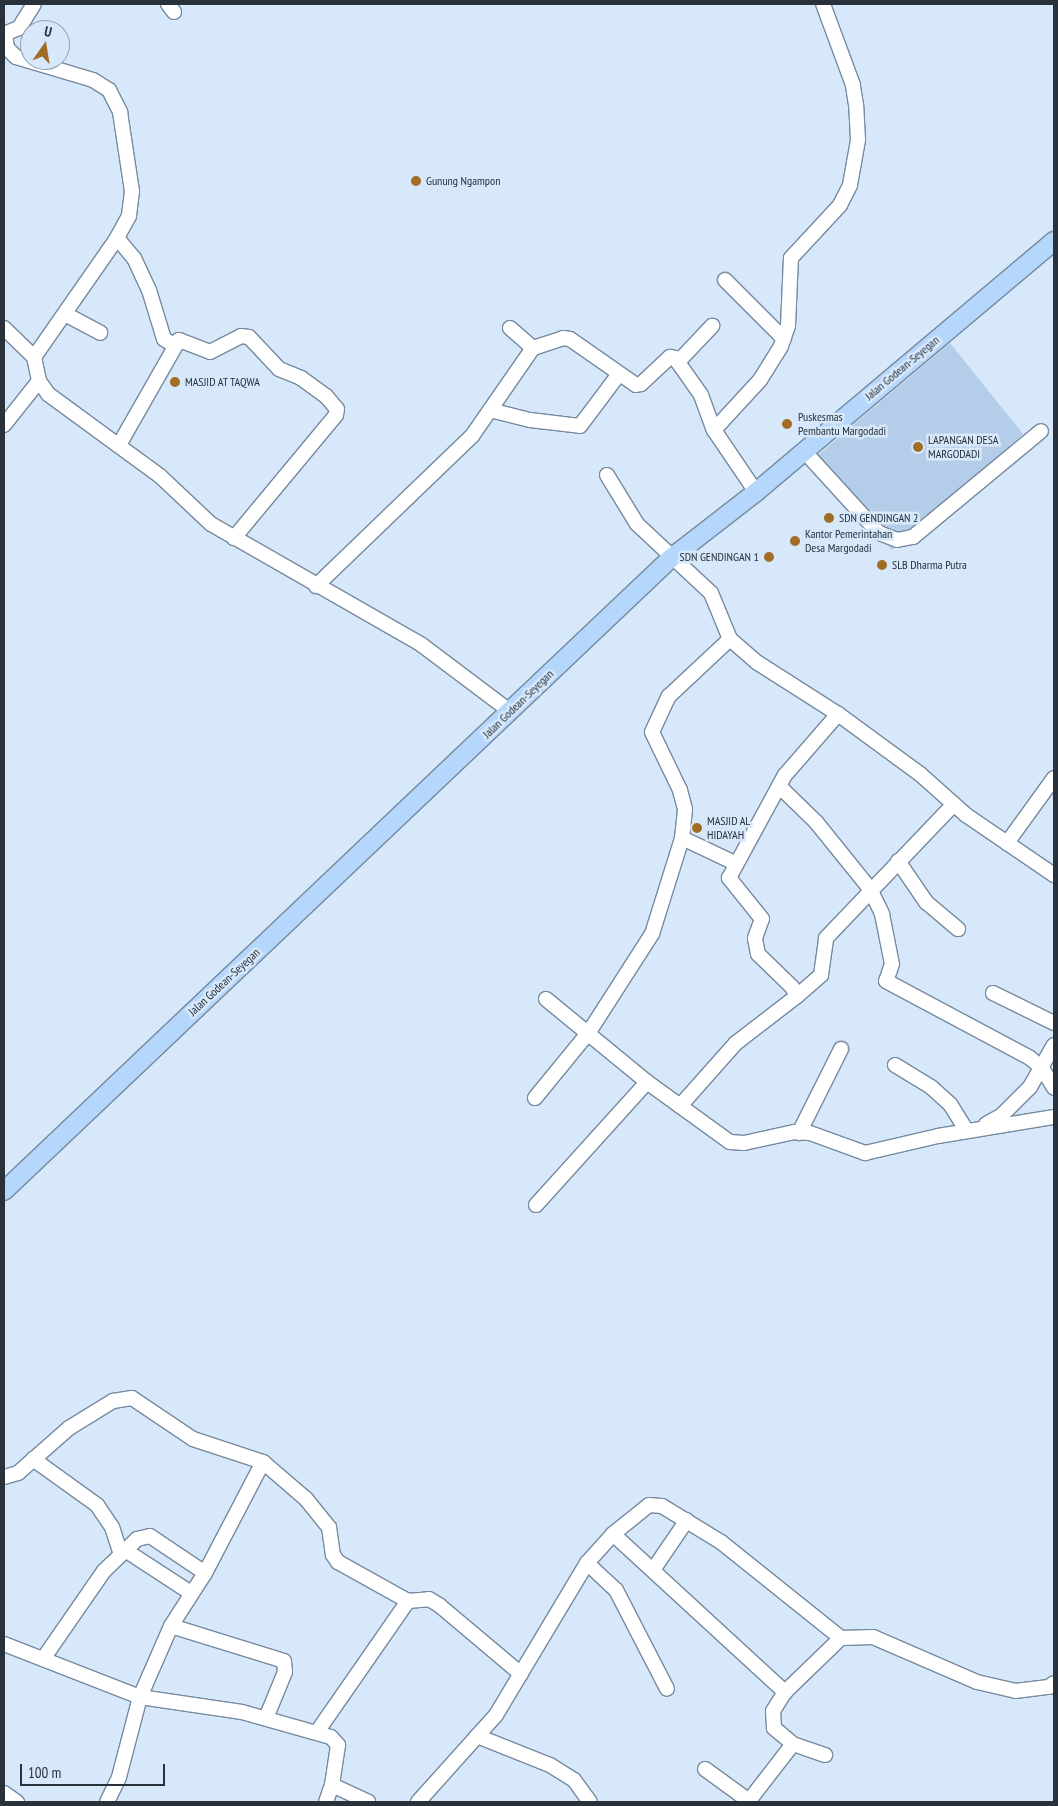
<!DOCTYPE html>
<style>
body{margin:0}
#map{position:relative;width:1058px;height:1806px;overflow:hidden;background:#d7e8fb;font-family:"PT Sans Narrow",sans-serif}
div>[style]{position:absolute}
.green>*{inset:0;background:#b4cde8}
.roads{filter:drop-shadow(1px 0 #768a9f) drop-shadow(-1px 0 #768a9f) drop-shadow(0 1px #768a9f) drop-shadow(0 -1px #768a9f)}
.minor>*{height:14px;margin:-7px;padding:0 7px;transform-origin:7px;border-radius:7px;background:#fff}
.major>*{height:18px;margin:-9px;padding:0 9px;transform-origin:9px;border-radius:9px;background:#b5d7fb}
.dots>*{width:14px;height:14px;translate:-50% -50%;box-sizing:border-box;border:2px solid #d7e8fb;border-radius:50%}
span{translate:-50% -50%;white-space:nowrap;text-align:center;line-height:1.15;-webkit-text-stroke:5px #d7e8fb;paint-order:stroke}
.poi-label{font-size:12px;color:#29313a}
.left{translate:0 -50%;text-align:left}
.right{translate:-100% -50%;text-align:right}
.street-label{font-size:12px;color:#29313a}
.frame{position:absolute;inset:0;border:5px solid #29313a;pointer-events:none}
.north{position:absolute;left:20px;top:20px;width:50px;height:50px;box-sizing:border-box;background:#d7e8fb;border:1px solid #919fae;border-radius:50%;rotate:13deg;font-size:14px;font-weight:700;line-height:20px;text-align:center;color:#29313a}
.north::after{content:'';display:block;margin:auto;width:18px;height:22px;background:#a16c24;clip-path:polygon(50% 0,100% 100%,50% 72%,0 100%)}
.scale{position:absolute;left:20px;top:1764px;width:145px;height:22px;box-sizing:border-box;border:2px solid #29313a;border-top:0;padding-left:6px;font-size:15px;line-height:18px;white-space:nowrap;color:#29313a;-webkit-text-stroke:4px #d7e8fb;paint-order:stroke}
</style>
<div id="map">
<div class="green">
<div style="clip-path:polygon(950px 343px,1023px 434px,892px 550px,812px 460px)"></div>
</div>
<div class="roads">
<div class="minor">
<div style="left:168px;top:4px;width:10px;rotate:53deg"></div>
<div style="left:4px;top:34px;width:16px;rotate:-22deg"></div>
<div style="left:19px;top:28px;width:28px;rotate:-58deg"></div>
<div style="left:5px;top:34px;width:14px;rotate:82deg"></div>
<div style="left:7px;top:48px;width:13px;rotate:45deg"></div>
<div style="left:16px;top:57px;width:80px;rotate:16.6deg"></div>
<div style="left:93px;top:80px;width:19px;rotate:32deg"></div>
<div style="left:109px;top:90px;width:25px;rotate:63deg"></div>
<div style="left:120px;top:112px;width:80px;rotate:81.4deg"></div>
<div style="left:132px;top:191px;width:25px;rotate:97deg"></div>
<div style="left:129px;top:216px;width:29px;rotate:119deg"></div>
<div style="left:115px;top:241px;width:141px;rotate:124.9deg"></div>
<div style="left:117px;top:238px;width:26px;rotate:50deg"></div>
<div style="left:134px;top:258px;width:35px;rotate:65deg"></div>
<div style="left:149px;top:290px;width:51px;rotate:73deg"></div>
<div style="left:164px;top:339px;width:12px;rotate:31deg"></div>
<div style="left:725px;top:280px;width:83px;rotate:45deg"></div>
<div style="left:65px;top:314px;width:40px;rotate:28deg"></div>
<div style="left:4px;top:328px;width:42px;rotate:44deg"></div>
<div style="left:34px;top:357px;width:25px;rotate:78deg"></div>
<div style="left:39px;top:381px;width:16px;rotate:55deg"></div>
<div style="left:48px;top:394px;width:139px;rotate:36.2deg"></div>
<div style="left:160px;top:476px;width:70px;rotate:43.3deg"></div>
<div style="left:211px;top:524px;width:243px;rotate:29.8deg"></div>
<div style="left:422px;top:645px;width:111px;rotate:37deg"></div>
<div style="left:510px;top:328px;width:30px;rotate:41deg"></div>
<div style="left:678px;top:362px;width:50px;rotate:-46.6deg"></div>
<div style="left:490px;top:410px;width:41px;rotate:14deg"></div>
<div style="left:530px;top:420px;width:50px;rotate:6.8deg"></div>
<div style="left:580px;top:426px;width:65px;rotate:-53.1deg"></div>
<div style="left:4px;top:425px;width:56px;rotate:-51.5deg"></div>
<div style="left:714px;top:430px;width:68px;rotate:-47.4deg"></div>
<div style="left:760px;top:380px;width:40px;rotate:-58deg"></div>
<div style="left:781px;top:346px;width:21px;rotate:-71deg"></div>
<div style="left:788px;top:326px;width:68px;rotate:-87.5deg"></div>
<div style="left:791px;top:258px;width:72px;rotate:-47.2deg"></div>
<div style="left:840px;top:205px;width:22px;rotate:-63deg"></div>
<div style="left:850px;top:185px;width:46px;rotate:-79.9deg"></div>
<div style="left:858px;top:140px;width:35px;rotate:-93deg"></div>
<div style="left:856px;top:105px;width:20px;rotate:-99deg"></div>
<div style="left:853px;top:85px;width:86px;rotate:-110.3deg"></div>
<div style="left:119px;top:445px;width:121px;rotate:-60.3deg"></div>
<div style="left:179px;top:340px;width:33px;rotate:21deg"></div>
<div style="left:210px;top:352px;width:35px;rotate:-27deg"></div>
<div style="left:241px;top:336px;width:8px;rotate:7deg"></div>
<div style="left:249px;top:337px;width:44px;rotate:46.8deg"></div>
<div style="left:279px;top:369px;width:24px;rotate:22deg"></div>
<div style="left:301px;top:378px;width:31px;rotate:36deg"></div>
<div style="left:326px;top:396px;width:17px;rotate:50deg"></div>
<div style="left:337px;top:409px;width:6px;rotate:99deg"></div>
<div style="left:336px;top:415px;width:160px;rotate:129.7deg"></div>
<div style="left:804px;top:451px;width:111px;rotate:47.6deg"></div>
<div style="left:879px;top:533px;width:19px;rotate:21deg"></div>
<div style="left:897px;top:540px;width:16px;rotate:-11deg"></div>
<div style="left:913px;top:537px;width:166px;rotate:-39.6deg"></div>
<div style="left:607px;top:475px;width:57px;rotate:58.5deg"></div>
<div style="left:637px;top:524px;width:101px;rotate:43deg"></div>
<div style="left:711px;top:593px;width:50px;rotate:67.6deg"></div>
<div style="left:730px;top:639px;width:37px;rotate:41deg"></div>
<div style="left:758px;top:663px;width:95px;rotate:32.5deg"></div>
<div style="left:838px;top:714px;width:102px;rotate:36.2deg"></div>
<div style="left:920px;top:774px;width:62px;rotate:41.7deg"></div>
<div style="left:966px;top:815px;width:107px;rotate:34.3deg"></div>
<div style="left:316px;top:586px;width:216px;rotate:-43.9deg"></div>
<div style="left:472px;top:436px;width:107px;rotate:-55.3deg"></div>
<div style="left:533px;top:348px;width:32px;rotate:-18deg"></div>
<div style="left:563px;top:338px;width:7px;rotate:8deg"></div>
<div style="left:570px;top:339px;width:80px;rotate:34.9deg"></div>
<div style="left:636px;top:385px;width:5px;rotate:-11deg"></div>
<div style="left:641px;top:384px;width:40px;rotate:-43deg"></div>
<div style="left:670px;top:357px;width:5px;rotate:11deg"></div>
<div style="left:675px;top:358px;width:45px;rotate:54.9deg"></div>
<div style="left:701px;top:395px;width:37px;rotate:70deg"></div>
<div style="left:714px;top:430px;width:75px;rotate:55.9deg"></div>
<div style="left:779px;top:786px;width:52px;rotate:44.2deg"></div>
<div style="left:816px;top:822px;width:86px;rotate:51.1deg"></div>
<div style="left:870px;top:889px;width:28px;rotate:64deg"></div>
<div style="left:882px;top:914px;width:51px;rotate:78.7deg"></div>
<div style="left:892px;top:964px;width:18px;rotate:109deg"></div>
<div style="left:886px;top:981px;width:163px;rotate:28.1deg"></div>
<div style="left:1030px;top:1058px;width:16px;rotate:40deg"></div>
<div style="left:1042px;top:1068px;width:23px;rotate:59deg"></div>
<div style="left:682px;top:838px;width:59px;rotate:25.3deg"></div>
<div style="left:1007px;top:843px;width:80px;rotate:-54.1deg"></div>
<div style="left:898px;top:861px;width:50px;rotate:55.7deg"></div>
<div style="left:926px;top:902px;width:42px;rotate:40.2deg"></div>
<div style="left:993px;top:993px;width:68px;rotate:26.2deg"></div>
<div style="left:797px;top:996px;width:32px;rotate:-41deg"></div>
<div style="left:821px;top:975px;width:37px;rotate:-82deg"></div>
<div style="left:826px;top:938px;width:185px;rotate:-46.3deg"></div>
<div style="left:546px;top:999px;width:131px;rotate:39.4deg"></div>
<div style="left:647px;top:1082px;width:102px;rotate:35.9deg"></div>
<div style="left:730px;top:1142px;width:14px;rotate:4deg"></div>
<div style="left:744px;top:1143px;width:51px;rotate:-12.4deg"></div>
<div style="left:794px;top:1132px;width:16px;rotate:4deg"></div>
<div style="left:810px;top:1133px;width:59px;rotate:20deg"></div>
<div style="left:865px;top:1153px;width:75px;rotate:-13.1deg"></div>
<div style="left:938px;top:1136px;width:118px;rotate:-9.3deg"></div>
<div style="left:895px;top:1065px;width:42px;rotate:31.4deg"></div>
<div style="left:931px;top:1087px;width:25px;rotate:42deg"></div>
<div style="left:950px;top:1104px;width:32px;rotate:58deg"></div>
<div style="left:535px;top:1098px;width:85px;rotate:-50.7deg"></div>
<div style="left:589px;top:1032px;width:117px;rotate:-57.3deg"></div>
<div style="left:652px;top:934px;width:101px;rotate:-72.6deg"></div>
<div style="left:682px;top:838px;width:29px;rotate:-84deg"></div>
<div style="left:685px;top:809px;width:20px;rotate:-105deg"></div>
<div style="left:680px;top:790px;width:64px;rotate:-115.8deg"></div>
<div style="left:652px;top:732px;width:40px;rotate:-65deg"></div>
<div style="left:669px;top:696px;width:83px;rotate:-43.1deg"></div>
<div style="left:680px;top:1106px;width:84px;rotate:-48.4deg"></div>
<div style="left:736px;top:1043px;width:77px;rotate:-37.6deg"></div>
<div style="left:797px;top:996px;width:10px;rotate:-119deg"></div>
<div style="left:792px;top:987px;width:47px;rotate:-135.9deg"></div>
<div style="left:758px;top:954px;width:16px;rotate:-101deg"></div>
<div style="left:755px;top:938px;width:20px;rotate:-70deg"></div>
<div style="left:762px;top:919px;width:53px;rotate:-128.8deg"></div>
<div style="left:729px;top:878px;width:117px;rotate:-61.5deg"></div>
<div style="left:785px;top:775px;width:81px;rotate:-49deg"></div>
<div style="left:986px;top:1124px;width:18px;rotate:-29deg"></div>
<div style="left:1002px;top:1115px;width:40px;rotate:-45deg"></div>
<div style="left:1030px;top:1087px;width:48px;rotate:-60.3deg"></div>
<div style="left:799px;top:1133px;width:94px;rotate:-63.4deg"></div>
<div style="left:536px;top:1205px;width:166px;rotate:-47.9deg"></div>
<div style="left:33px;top:1459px;width:79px;rotate:35.7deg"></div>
<div style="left:97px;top:1505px;width:27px;rotate:56deg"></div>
<div style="left:112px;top:1527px;width:28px;rotate:72deg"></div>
<div style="left:4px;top:1477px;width:15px;rotate:-16deg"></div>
<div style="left:18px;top:1473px;width:68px;rotate:-41.4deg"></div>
<div style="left:69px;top:1428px;width:52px;rotate:-31.5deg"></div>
<div style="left:113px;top:1401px;width:19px;rotate:-9deg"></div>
<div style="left:132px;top:1398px;width:73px;rotate:33.9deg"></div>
<div style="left:193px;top:1439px;width:74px;rotate:18.2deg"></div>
<div style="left:263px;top:1462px;width:57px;rotate:40.7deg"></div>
<div style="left:306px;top:1499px;width:36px;rotate:51deg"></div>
<div style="left:329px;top:1527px;width:28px;rotate:82deg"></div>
<div style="left:333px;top:1555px;width:9px;rotate:54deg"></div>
<div style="left:338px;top:1562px;width:80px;rotate:29.1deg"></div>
<div style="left:613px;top:1534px;width:234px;rotate:42.6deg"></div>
<div style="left:125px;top:1550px;width:79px;rotate:33.1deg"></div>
<div style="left:587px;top:1563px;width:40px;rotate:43deg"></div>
<div style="left:616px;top:1590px;width:111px;rotate:62.7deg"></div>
<div style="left:653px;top:1570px;width:60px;rotate:-55.8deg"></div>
<div style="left:171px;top:1626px;width:118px;rotate:17.2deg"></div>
<div style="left:284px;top:1661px;width:11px;rotate:85deg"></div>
<div style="left:285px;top:1672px;width:50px;rotate:112.4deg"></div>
<div style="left:4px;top:1644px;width:146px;rotate:21.3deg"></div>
<div style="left:140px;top:1697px;width:103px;rotate:8.4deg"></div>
<div style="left:242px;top:1712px;width:92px;rotate:15.7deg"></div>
<div style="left:331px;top:1737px;width:11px;rotate:49deg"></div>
<div style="left:338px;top:1745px;width:40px;rotate:98.5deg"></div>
<div style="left:43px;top:1659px;width:107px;rotate:-55.3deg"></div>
<div style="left:104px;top:1571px;width:46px;rotate:-44.1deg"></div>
<div style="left:137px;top:1539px;width:13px;rotate:-13deg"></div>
<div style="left:150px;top:1536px;width:66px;rotate:33.9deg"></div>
<div style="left:317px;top:1732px;width:160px;rotate:-55.2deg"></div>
<div style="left:408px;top:1601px;width:21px;rotate:-5deg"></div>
<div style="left:429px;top:1599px;width:12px;rotate:31deg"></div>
<div style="left:439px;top:1605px;width:107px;rotate:40.1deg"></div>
<div style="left:477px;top:1736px;width:79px;rotate:21.7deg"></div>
<div style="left:550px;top:1765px;width:28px;rotate:32deg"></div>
<div style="left:574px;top:1780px;width:27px;rotate:54deg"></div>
<div style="left:793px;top:1744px;width:34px;rotate:19deg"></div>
<div style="left:705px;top:1769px;width:54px;rotate:36deg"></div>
<div style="left:4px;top:1793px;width:16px;rotate:35deg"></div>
<div style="left:107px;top:1802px;width:28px;rotate:-64deg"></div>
<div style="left:119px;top:1777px;width:83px;rotate:-75.3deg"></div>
<div style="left:140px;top:1697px;width:77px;rotate:-66.4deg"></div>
<div style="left:171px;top:1626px;width:63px;rotate:-57.3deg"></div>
<div style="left:205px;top:1573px;width:125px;rotate:-62.4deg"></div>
<div style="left:326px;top:1802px;width:18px;rotate:-71deg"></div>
<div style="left:332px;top:1785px;width:40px;rotate:25deg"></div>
<div style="left:418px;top:1802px;width:117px;rotate:-48.1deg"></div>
<div style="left:496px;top:1715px;width:177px;rotate:-59.1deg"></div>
<div style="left:587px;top:1563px;width:39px;rotate:-48deg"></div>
<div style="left:613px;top:1534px;width:46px;rotate:-38.9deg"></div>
<div style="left:649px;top:1505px;width:13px;rotate:4deg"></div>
<div style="left:662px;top:1506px;width:69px;rotate:31.4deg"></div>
<div style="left:721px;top:1542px;width:154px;rotate:38.7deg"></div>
<div style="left:841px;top:1638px;width:32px;rotate:-2deg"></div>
<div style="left:873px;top:1637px;width:113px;rotate:23.4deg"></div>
<div style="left:977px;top:1682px;width:39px;rotate:13deg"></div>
<div style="left:1015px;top:1691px;width:34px;rotate:-7deg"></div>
<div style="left:1049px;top:1687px;width:6px;rotate:-39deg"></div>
<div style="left:748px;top:1802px;width:73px;rotate:-52.2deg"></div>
<div style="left:793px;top:1744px;width:25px;rotate:-140deg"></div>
<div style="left:774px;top:1728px;width:17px;rotate:-93deg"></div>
<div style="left:773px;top:1711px;width:22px;rotate:-58deg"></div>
<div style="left:785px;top:1692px;width:78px;rotate:-44deg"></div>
</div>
<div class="major">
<div style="left:4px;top:1191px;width:920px;rotate:-43.5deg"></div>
<div style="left:671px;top:558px;width:108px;rotate:-37.8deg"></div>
<div style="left:756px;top:492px;width:390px;rotate:-40.1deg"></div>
</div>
</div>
<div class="dots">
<div style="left:416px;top:181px;background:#a16c24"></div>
<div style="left:175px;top:382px;background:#a16c24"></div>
<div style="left:787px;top:424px;background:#a16c24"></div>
<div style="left:918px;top:447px;background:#a16c24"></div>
<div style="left:829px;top:518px;background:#a16c24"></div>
<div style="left:795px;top:541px;background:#a16c24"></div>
<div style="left:769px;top:557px;background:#a16c24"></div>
<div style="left:882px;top:565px;background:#a16c24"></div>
<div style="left:697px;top:828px;background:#a16c24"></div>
</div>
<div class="poi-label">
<span class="left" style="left:426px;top:181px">Gunung Ngampon</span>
<span class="left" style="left:185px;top:382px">MASJID AT TAQWA</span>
<span class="left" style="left:798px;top:424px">Puskesmas<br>Pembantu Margodadi</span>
<span class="left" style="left:928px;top:447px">LAPANGAN DESA<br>MARGODADI</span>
<span class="left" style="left:839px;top:518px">SDN GENDINGAN 2</span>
<span class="left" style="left:805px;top:541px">Kantor Pemerintahan<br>Desa Margodadi</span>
<span class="right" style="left:759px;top:557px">SDN GENDINGAN 1</span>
<span class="left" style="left:892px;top:565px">SLB Dharma Putra</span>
<span class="left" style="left:707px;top:828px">MASJID AL<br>HIDAYAH</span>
</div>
<div class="street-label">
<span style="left:902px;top:368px;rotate:-40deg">Jalan Godean-Seyegan</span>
<span style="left:518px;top:704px;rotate:-44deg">Jalan Godean-Seyegan</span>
<span style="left:224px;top:982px;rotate:-43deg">Jalan Godean-Seyegan</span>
</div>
<div class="frame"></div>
<div class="north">U</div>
<div class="scale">100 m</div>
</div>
